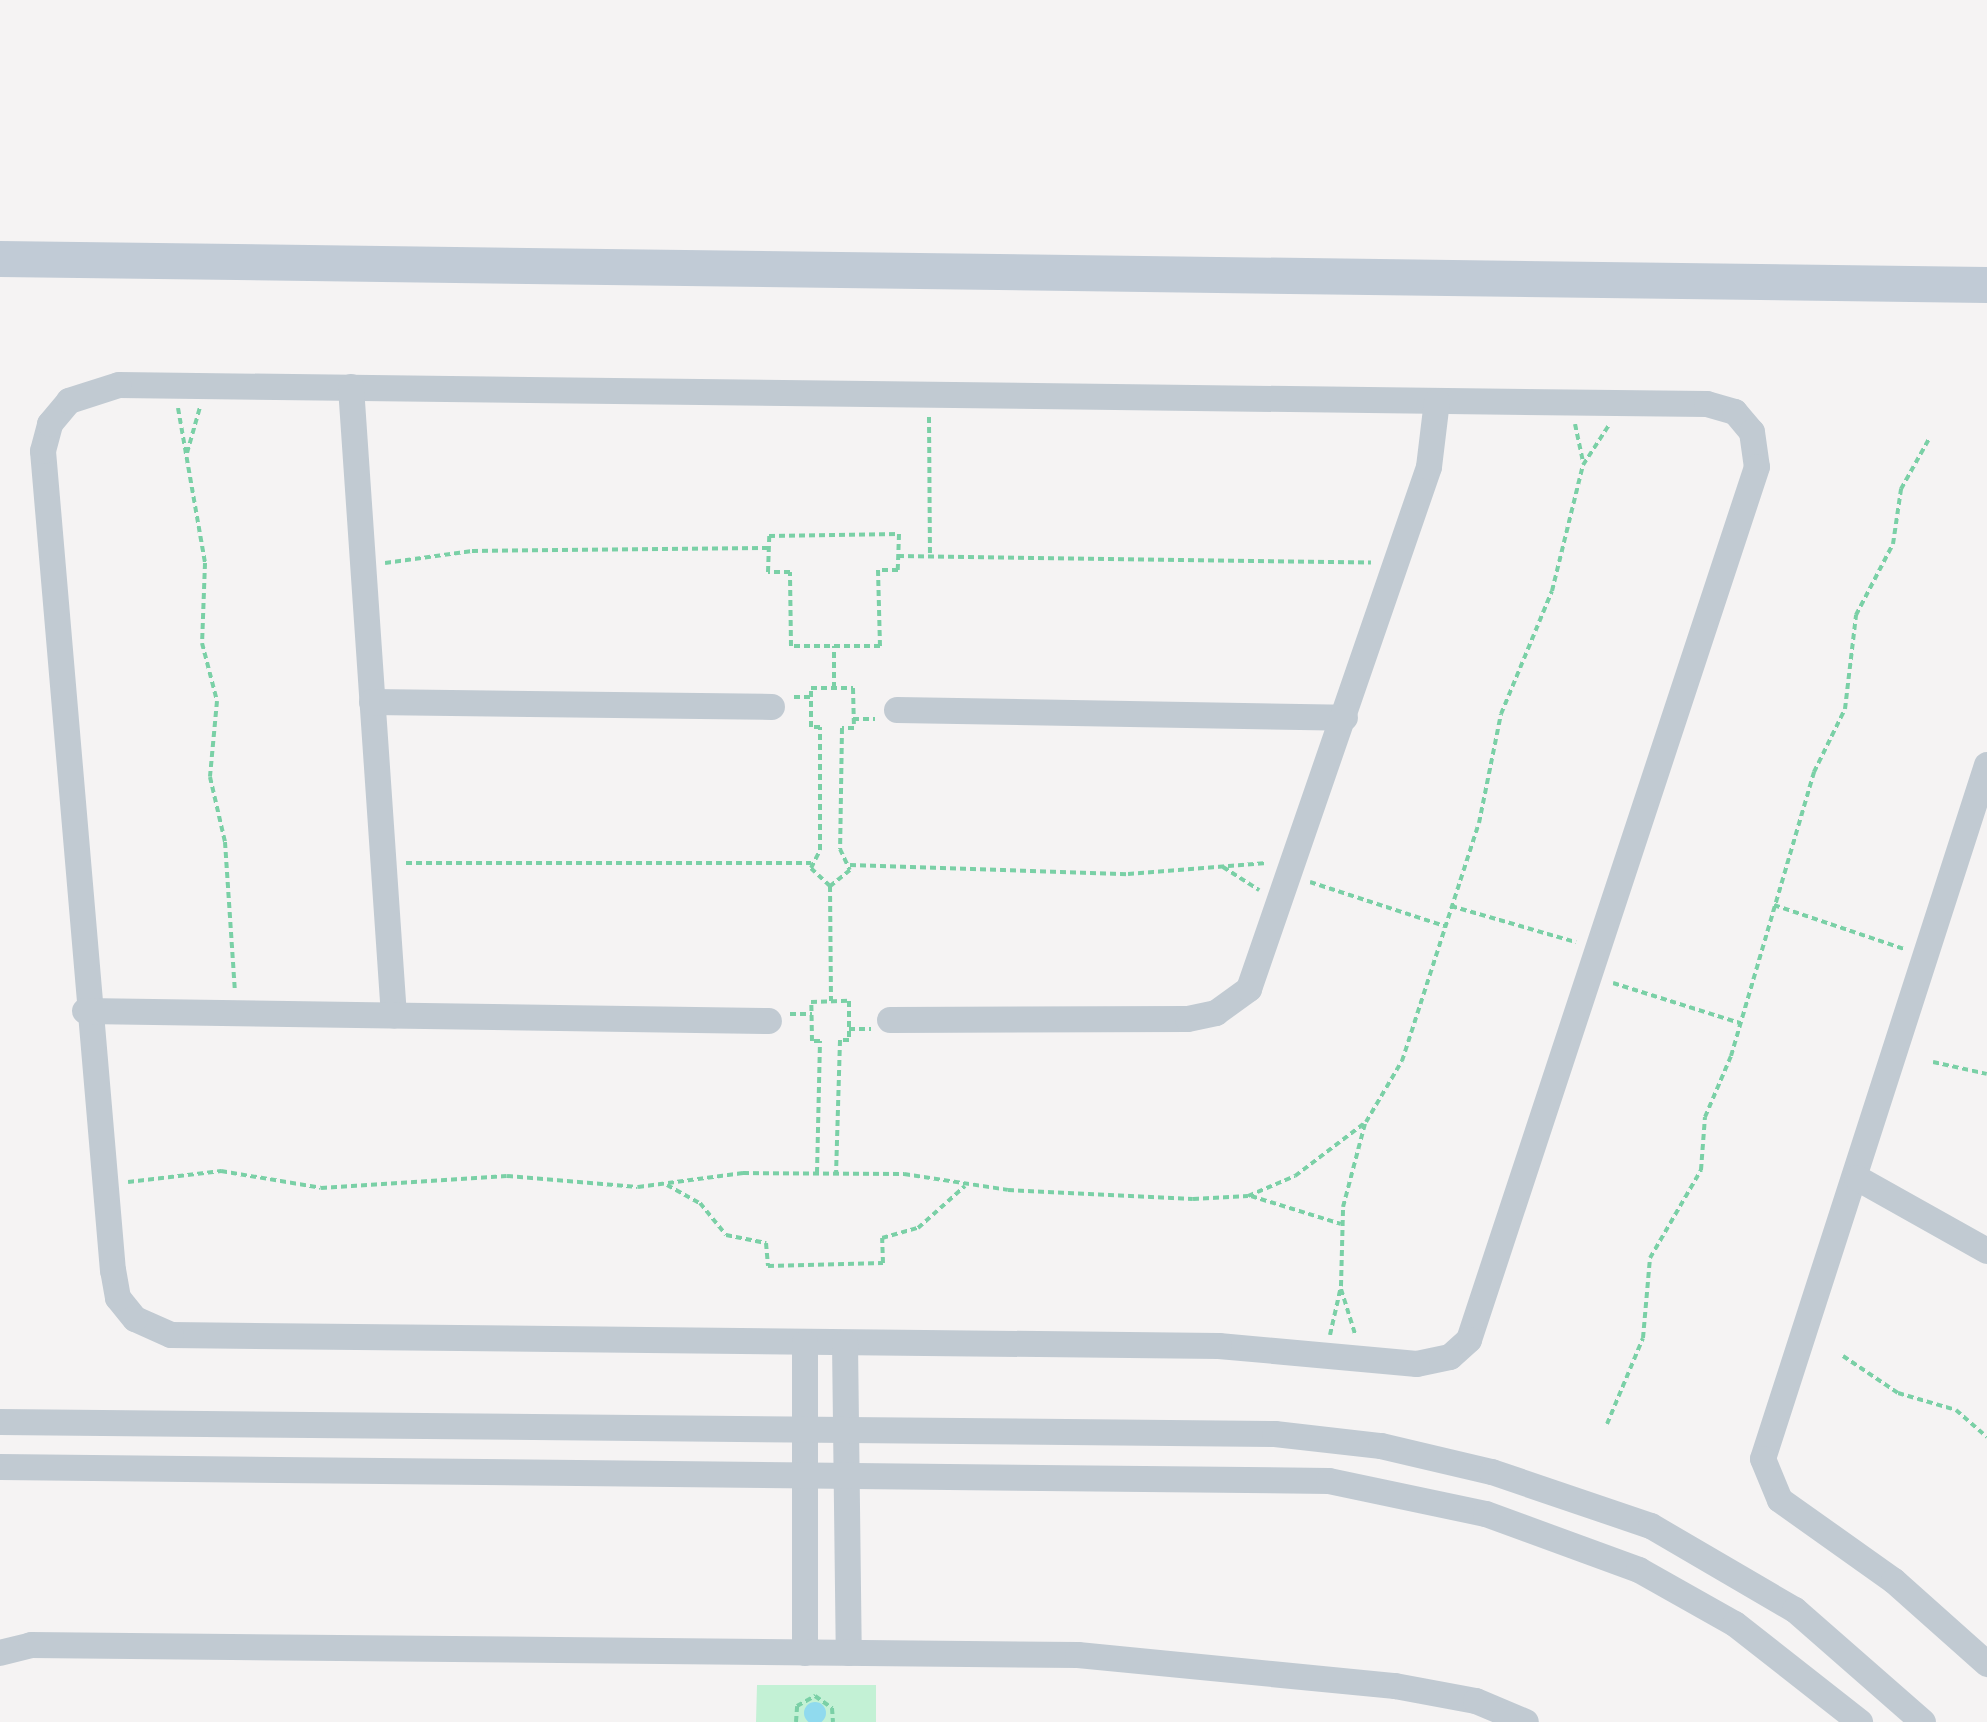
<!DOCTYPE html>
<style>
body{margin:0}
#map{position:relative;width:1987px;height:1722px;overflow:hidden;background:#f5f3f3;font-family:"Alegreya Sans",sans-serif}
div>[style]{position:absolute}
.green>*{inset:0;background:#c3f1d5}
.water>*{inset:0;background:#90daee}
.round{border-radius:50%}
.path>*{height:4px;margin-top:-2px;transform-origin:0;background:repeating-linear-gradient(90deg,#7ad0a6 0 6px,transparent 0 10px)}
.minor>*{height:26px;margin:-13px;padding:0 13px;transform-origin:13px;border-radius:13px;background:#c1cad2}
.secondary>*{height:36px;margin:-18px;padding:0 18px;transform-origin:18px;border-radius:18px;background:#c1cbd6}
span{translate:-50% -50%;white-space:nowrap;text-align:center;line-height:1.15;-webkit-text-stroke:8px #fff;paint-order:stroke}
</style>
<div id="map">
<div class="green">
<div style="clip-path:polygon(757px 1685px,876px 1685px,876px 1722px,756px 1722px)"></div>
</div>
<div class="water">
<div class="round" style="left:804px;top:1702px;width:22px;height:22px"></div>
</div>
<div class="path">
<div style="left:178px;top:408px;width:157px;rotate:80.1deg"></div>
<div style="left:205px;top:563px;width:80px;rotate:92.1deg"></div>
<div style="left:202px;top:643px;width:60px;rotate:75.5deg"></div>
<div style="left:217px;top:701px;width:76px;rotate:95.3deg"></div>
<div style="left:210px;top:777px;width:67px;rotate:77deg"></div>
<div style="left:225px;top:842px;width:149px;rotate:86.2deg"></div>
<div style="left:929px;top:417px;width:139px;rotate:89.6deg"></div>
<div style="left:1575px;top:424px;width:40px;rotate:78deg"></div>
<div style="left:187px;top:453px;width:48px;rotate:-74.2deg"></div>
<div style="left:899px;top:534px;width:36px;rotate:92deg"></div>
<div style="left:898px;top:570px;width:20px;rotate:180deg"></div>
<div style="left:878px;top:570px;width:76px;rotate:88.5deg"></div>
<div style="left:880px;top:646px;width:89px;rotate:180deg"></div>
<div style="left:791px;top:646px;width:74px;rotate:-90.8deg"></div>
<div style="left:790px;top:572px;width:22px;rotate:180deg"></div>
<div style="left:768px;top:572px;width:36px;rotate:-88deg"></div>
<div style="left:769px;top:536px;width:130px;rotate:-0.9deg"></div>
<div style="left:898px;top:556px;width:473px;rotate:0.8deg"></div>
<div style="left:385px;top:563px;width:88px;rotate:-7.9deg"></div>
<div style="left:472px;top:551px;width:296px;rotate:-0.6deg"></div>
<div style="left:811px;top:688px;width:42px"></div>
<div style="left:853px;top:688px;width:40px;rotate:88.6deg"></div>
<div style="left:854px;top:728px;width:12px;rotate:180deg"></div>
<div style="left:842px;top:728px;width:121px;rotate:90.9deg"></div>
<div style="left:840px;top:849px;width:23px;rotate:65deg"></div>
<div style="left:850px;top:870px;width:26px;rotate:141deg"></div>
<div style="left:830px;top:886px;width:26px;rotate:-137deg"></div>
<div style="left:811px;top:868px;width:20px;rotate:-63deg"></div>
<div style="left:820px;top:850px;width:123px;rotate:-90deg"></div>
<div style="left:820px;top:727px;width:9px;rotate:180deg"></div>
<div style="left:811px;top:727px;width:39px;rotate:-90deg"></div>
<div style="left:834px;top:688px;width:42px;rotate:-90deg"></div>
<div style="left:794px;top:697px;width:17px"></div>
<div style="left:853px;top:719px;width:22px"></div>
<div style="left:406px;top:863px;width:405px"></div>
<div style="left:850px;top:865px;width:278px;rotate:1.9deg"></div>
<div style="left:1128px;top:874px;width:139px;rotate:-4.5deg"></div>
<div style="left:1223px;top:867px;width:43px;rotate:32.6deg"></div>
<div style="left:1310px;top:882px;width:142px;rotate:18.1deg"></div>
<div style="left:830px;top:886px;width:115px;rotate:89.5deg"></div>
<div style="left:1774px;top:905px;width:137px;rotate:18.7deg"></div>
<div style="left:1451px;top:906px;width:130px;rotate:16.1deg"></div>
<div style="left:1613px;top:983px;width:133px;rotate:17.5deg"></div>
<div style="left:790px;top:1014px;width:22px"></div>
<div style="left:849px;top:1029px;width:22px"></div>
<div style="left:1933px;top:1062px;width:55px;rotate:12.5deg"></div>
<div style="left:817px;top:1173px;width:132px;rotate:-88.7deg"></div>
<div style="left:820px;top:1041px;width:8px;rotate:180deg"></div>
<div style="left:812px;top:1041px;width:39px;rotate:-91deg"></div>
<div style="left:811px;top:1002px;width:38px;rotate:-2deg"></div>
<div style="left:849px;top:1001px;width:39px;rotate:90deg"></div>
<div style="left:849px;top:1040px;width:9px;rotate:180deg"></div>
<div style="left:840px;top:1040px;width:134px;rotate:91.7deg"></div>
<div style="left:128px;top:1182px;width:94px;rotate:-6.7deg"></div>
<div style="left:221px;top:1171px;width:101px;rotate:9.6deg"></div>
<div style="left:321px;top:1188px;width:186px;rotate:-3.7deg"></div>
<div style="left:507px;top:1176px;width:131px;rotate:4.8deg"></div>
<div style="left:638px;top:1187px;width:106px;rotate:-7.6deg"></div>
<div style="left:743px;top:1173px;width:161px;rotate:0.4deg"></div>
<div style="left:904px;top:1174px;width:105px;rotate:8.7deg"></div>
<div style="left:1008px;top:1190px;width:185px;rotate:2.8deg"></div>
<div style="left:1193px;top:1199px;width:55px;rotate:-3.1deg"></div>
<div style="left:1248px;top:1196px;width:51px;rotate:-23.1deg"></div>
<div style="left:1295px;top:1176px;width:89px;rotate:-37.3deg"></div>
<div style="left:1366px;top:1122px;width:71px;rotate:-59.5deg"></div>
<div style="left:1402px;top:1061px;width:250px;rotate:-72.1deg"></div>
<div style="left:1479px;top:823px;width:111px;rotate:-78.6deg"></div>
<div style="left:1501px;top:714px;width:133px;rotate:-67.5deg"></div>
<div style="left:1552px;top:591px;width:130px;rotate:-76.2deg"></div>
<div style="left:1583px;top:465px;width:48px;rotate:-57deg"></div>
<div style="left:667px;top:1185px;width:38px;rotate:29deg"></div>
<div style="left:700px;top:1203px;width:41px;rotate:50.9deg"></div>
<div style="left:726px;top:1235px;width:41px;rotate:11.3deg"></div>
<div style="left:766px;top:1243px;width:23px;rotate:85deg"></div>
<div style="left:768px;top:1266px;width:115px;rotate:-1.5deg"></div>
<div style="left:883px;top:1263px;width:25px;rotate:-92deg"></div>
<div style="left:882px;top:1238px;width:37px;rotate:-16deg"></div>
<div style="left:918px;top:1228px;width:63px;rotate:-41.8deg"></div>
<div style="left:1251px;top:1196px;width:94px;rotate:17.3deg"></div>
<div style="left:1341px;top:1289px;width:47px;rotate:72.7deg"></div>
<div style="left:1330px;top:1335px;width:50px;rotate:-77.3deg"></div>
<div style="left:1341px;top:1286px;width:79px;rotate:-88.5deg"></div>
<div style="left:1343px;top:1207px;width:86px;rotate:-75.2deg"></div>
<div style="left:1843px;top:1356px;width:66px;rotate:33.9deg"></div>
<div style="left:1898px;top:1393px;width:60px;rotate:16.3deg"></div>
<div style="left:1956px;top:1410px;width:41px;rotate:41.1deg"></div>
<div style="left:1607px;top:1424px;width:93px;rotate:-67.3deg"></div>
<div style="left:1643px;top:1338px;width:80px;rotate:-85deg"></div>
<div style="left:1650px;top:1258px;width:102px;rotate:-59.9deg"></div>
<div style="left:1701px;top:1170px;width:53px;rotate:-85.7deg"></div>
<div style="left:1705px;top:1117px;width:66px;rotate:-66.9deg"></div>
<div style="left:1731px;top:1056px;width:296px;rotate:-73.7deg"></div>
<div style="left:1814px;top:772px;width:70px;rotate:-63.8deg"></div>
<div style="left:1845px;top:709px;width:95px;rotate:-83.3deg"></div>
<div style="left:1856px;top:615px;width:80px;rotate:-62.5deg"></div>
<div style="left:1893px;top:544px;width:56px;rotate:-81.7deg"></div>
<div style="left:1901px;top:489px;width:57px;rotate:-60.8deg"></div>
<div style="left:796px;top:1722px;width:16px;rotate:-86deg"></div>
<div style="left:797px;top:1706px;width:21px;rotate:-29deg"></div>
<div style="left:815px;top:1696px;width:21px;rotate:35deg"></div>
<div style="left:832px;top:1708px;width:14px;rotate:86deg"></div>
</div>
<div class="minor">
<div style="left:119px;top:385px;width:1588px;rotate:0.69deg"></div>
<div style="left:1707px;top:404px;width:29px;rotate:16deg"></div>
<div style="left:1735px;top:412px;width:26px;rotate:50deg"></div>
<div style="left:1752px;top:432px;width:35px;rotate:82deg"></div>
<div style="left:1757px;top:467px;width:919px;rotate:108.26deg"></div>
<div style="left:1469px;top:1340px;width:25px;rotate:138deg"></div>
<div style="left:1450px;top:1357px;width:34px;rotate:168deg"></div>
<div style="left:1417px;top:1364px;width:199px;rotate:-174.8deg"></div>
<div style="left:1219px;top:1346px;width:1048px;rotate:-179.4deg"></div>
<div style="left:171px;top:1335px;width:39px;rotate:-156deg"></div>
<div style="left:135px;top:1319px;width:27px;rotate:-129deg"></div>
<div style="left:118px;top:1298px;width:27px;rotate:-100deg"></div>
<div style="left:113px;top:1271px;width:823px;rotate:-94.88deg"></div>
<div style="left:43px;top:451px;width:28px;rotate:-75deg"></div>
<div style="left:50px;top:424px;width:30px;rotate:-50deg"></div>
<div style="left:69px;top:401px;width:52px;rotate:-17.7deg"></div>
<div style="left:351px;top:387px;width:630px;rotate:86.09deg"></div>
<div style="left:372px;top:702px;width:400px;rotate:0.7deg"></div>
<div style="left:897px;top:710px;width:448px;rotate:1deg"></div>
<div style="left:1987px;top:765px;width:729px;rotate:107.89deg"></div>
<div style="left:1763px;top:1459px;width:44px;rotate:67.5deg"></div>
<div style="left:1780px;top:1500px;width:140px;rotate:35.4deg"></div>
<div style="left:1894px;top:1581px;width:125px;rotate:41.7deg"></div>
<div style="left:85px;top:1011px;width:684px;rotate:0.84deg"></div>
<div style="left:890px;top:1020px;width:298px;rotate:-0.2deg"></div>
<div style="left:1188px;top:1019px;width:29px;rotate:-12deg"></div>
<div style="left:1216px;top:1013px;width:41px;rotate:-36deg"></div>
<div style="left:1249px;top:989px;width:552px;rotate:-70.97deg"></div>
<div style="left:1429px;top:467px;width:66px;rotate:-83.1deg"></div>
<div style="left:1857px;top:1178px;width:149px;rotate:29.3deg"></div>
<div style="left:805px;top:1343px;width:310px;rotate:90deg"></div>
<div style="left:845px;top:1343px;width:310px;rotate:89.3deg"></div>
<div style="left:0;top:1422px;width:1275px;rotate:0.54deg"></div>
<div style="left:1275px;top:1434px;width:107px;rotate:6.5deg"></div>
<div style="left:1381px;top:1446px;width:114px;rotate:13.2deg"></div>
<div style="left:1492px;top:1472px;width:168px;rotate:18.8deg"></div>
<div style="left:1651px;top:1526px;width:167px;rotate:30.3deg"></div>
<div style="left:1795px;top:1610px;width:170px;rotate:41.2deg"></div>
<div style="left:0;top:1467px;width:1329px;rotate:0.6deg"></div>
<div style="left:1329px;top:1481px;width:160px;rotate:11.9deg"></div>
<div style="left:1486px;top:1514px;width:163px;rotate:20.1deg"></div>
<div style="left:1639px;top:1570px;width:110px;rotate:29.4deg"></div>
<div style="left:1735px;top:1624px;width:159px;rotate:38.1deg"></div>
<div style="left:0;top:1653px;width:32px;rotate:-14deg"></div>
<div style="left:31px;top:1645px;width:1047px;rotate:0.55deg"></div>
<div style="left:1078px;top:1655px;width:319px;rotate:5.6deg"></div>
<div style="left:1395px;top:1686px;width:82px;rotate:10.5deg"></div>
<div style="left:1476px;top:1701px;width:54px;rotate:22.8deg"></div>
</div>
<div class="secondary">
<div style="left:0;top:259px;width:1987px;rotate:0.75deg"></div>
</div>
</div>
